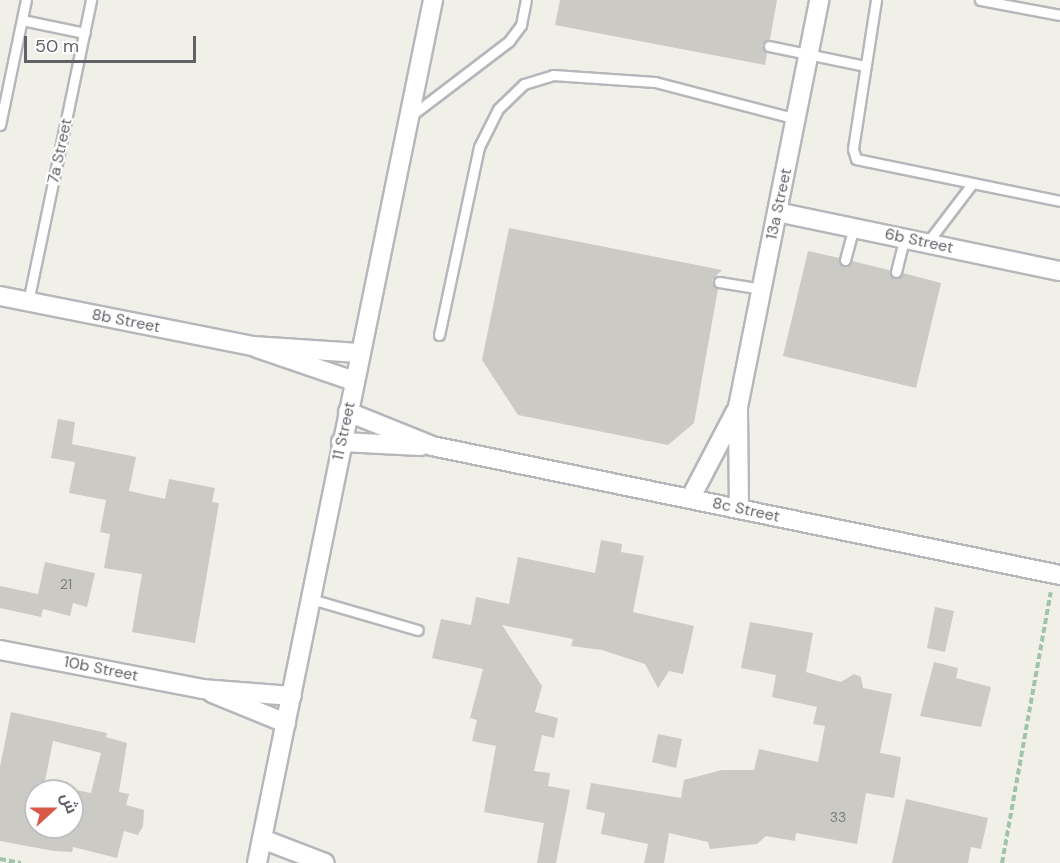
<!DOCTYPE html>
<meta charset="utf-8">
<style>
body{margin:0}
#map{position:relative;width:1060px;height:863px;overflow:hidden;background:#f0efe8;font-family:"DM Sans",Cairo,sans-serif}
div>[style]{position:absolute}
.building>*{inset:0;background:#cbcac5}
.path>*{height:4px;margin-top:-2px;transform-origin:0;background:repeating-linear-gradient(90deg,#a1c3ac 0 6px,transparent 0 9px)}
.roads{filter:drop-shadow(2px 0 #b5b7bb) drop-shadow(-2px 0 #b5b7bb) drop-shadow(0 2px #b5b7bb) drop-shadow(0 -2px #b5b7bb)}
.lane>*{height:9px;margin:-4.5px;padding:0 4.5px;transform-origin:4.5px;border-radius:4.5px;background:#fff}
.street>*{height:18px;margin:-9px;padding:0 9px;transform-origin:9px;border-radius:9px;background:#fff}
span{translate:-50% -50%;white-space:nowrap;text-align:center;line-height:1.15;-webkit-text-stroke:4.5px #fff;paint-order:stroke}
.number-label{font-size:14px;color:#7b7c7e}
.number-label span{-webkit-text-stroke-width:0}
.street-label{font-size:16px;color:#606267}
.north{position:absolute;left:24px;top:779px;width:60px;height:60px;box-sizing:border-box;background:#fff;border:2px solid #bfc0c2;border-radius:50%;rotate:69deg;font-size:16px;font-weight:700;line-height:24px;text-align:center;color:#606267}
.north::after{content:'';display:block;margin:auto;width:21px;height:27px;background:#d85947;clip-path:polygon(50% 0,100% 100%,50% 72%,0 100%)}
.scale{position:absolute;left:24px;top:36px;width:172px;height:27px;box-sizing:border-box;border:3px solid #606267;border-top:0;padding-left:8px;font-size:18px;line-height:21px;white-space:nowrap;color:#606267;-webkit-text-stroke:4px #fff;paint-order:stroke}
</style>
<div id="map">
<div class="building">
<div style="clip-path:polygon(560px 0,777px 0,770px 39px,762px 45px,767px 53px,765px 65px,555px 25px)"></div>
<div style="clip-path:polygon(509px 228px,722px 270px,712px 280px,718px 289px,694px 423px,668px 445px,518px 415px,482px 360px)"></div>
<div style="clip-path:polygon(808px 251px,839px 258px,844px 267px,852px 261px,889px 270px,894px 278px,903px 273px,941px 283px,916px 388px,783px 356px)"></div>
<div style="clip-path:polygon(58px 419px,75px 422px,72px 444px,136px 457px,129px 491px,165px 499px,169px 479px,215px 488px,212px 502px,219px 503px,195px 643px,132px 632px,142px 574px,104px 568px,110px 534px,100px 532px,106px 500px,69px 493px,75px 462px,51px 458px)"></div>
<div style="clip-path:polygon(601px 540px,622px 544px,621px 552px,644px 556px,633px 612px,694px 626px,683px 674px,669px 671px,658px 688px,645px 664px,602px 650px,571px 646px,573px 639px,502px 625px,542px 686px,535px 712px,558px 718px,554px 738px,542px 735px,534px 771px,550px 773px,548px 786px,570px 790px,556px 863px,537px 863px,544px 823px,484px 812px,496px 746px,472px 741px,477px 720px,470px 718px,483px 669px,432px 658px,441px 619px,471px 625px,476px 597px,509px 604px,518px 557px,595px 573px)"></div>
<div style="clip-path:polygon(45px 562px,95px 573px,87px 607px,73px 603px,70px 616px,43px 609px,41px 617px,0 608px,0 586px,38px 594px)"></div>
<div style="clip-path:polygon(935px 607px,954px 611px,945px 652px,927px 648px)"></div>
<div style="clip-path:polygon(750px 622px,813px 633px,806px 672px,841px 682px,854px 674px,861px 677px,863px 688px,892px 694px,880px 753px,901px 757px,894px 798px,866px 793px,857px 844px,796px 833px,795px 841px,766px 836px,757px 844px,710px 849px,708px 842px,669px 833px,664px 863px,644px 863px,648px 844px,601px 834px,605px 813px,586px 809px,591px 783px,681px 798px,684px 780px,722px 770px,754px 770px,759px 749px,818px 762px,825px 726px,813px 724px,817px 707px,772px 697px,776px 675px,741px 668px)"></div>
<div style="clip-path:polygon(934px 662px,958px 668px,956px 678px,991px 687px,981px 727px,920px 716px)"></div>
<div style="clip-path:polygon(evenodd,11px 712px,107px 733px,106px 737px,127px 743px,119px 792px,129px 794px,126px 805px,144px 810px,143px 826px,138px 835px,124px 831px,117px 858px,73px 847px,72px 852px,54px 851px,0 841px,0 767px,11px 712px,53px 741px,101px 753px,91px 793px,72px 789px,72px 827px,36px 827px,36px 791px,43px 791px,53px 741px)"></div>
<div style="clip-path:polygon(658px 734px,682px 739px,676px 768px,652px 762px)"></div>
<div style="clip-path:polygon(906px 799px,988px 818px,981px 849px,971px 847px,968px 863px,892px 863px)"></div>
</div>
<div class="path">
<div style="left:0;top:859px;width:21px;rotate:11deg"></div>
<div style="left:1002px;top:863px;width:275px;rotate:-79.8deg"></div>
</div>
<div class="roads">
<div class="lane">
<div style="left:876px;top:0;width:151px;rotate:98.8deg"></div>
<div style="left:853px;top:149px;width:10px;rotate:73deg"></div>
<div style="left:856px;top:159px;width:208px;rotate:11.6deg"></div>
<div style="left:980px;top:0;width:81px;rotate:10.6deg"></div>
<div style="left:22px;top:20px;width:64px;rotate:11.7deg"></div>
<div style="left:769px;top:46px;width:98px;rotate:11.8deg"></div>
<div style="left:412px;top:115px;width:122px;rotate:-37.3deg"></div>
<div style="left:509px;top:41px;width:20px;rotate:-53deg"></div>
<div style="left:521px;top:25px;width:25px;rotate:-79deg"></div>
<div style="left:0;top:125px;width:128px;rotate:-78.3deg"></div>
<div style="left:927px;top:243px;width:74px;rotate:-52.7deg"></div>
<div style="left:845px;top:260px;width:34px;rotate:-75deg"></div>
<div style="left:896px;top:272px;width:34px;rotate:-76deg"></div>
<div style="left:719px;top:282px;width:44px;rotate:9.2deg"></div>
<div style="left:28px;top:302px;width:309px;rotate:-78.2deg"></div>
<div style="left:439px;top:335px;width:192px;rotate:-78deg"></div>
<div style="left:479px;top:147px;width:42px;rotate:-63.4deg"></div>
<div style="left:498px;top:109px;width:36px;rotate:-44deg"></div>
<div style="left:524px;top:84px;width:30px;rotate:-17deg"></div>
<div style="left:553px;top:75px;width:102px;rotate:3.9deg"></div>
<div style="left:655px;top:82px;width:147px;rotate:14.6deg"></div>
<div style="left:311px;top:599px;width:111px;rotate:16.2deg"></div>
</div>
<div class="street">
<div style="left:777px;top:212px;width:289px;rotate:11.8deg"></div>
<div style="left:0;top:296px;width:258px;rotate:11.2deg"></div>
<div style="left:253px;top:346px;width:106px;rotate:3.8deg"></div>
<div style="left:257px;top:348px;width:102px;rotate:18.8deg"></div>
<div style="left:348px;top:412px;width:91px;rotate:22deg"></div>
<div style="left:432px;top:446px;width:641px;rotate:11.61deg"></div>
<div style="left:341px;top:442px;width:80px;rotate:2.9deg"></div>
<div style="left:690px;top:499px;width:99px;rotate:-62.4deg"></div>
<div style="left:739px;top:508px;width:101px;rotate:-90.6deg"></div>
<div style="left:738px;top:407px;width:415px;rotate:-78.7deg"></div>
<div style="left:0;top:650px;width:206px;rotate:10.9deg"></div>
<div style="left:202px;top:689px;width:90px;rotate:4.4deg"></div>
<div style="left:212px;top:693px;width:80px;rotate:22.1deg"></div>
<div style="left:262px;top:839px;width:67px;rotate:20.9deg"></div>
<div style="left:257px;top:863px;width:881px;rotate:-78.47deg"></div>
</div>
</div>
<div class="number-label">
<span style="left:66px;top:584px">21</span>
<span style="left:838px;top:817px">33</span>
</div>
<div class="street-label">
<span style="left:60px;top:151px;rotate:-78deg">7a Street</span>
<span style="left:779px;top:204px;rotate:-78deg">13a Street</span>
<span style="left:919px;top:241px;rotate:12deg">6b Street</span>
<span style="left:126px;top:321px;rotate:11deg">8b Street</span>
<span style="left:344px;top:431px;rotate:-78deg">11 Street</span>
<span style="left:746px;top:510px;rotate:12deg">8c Street</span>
<span style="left:101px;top:669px;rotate:11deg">10b Street</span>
</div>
<div class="north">ش</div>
<div class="scale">50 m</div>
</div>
